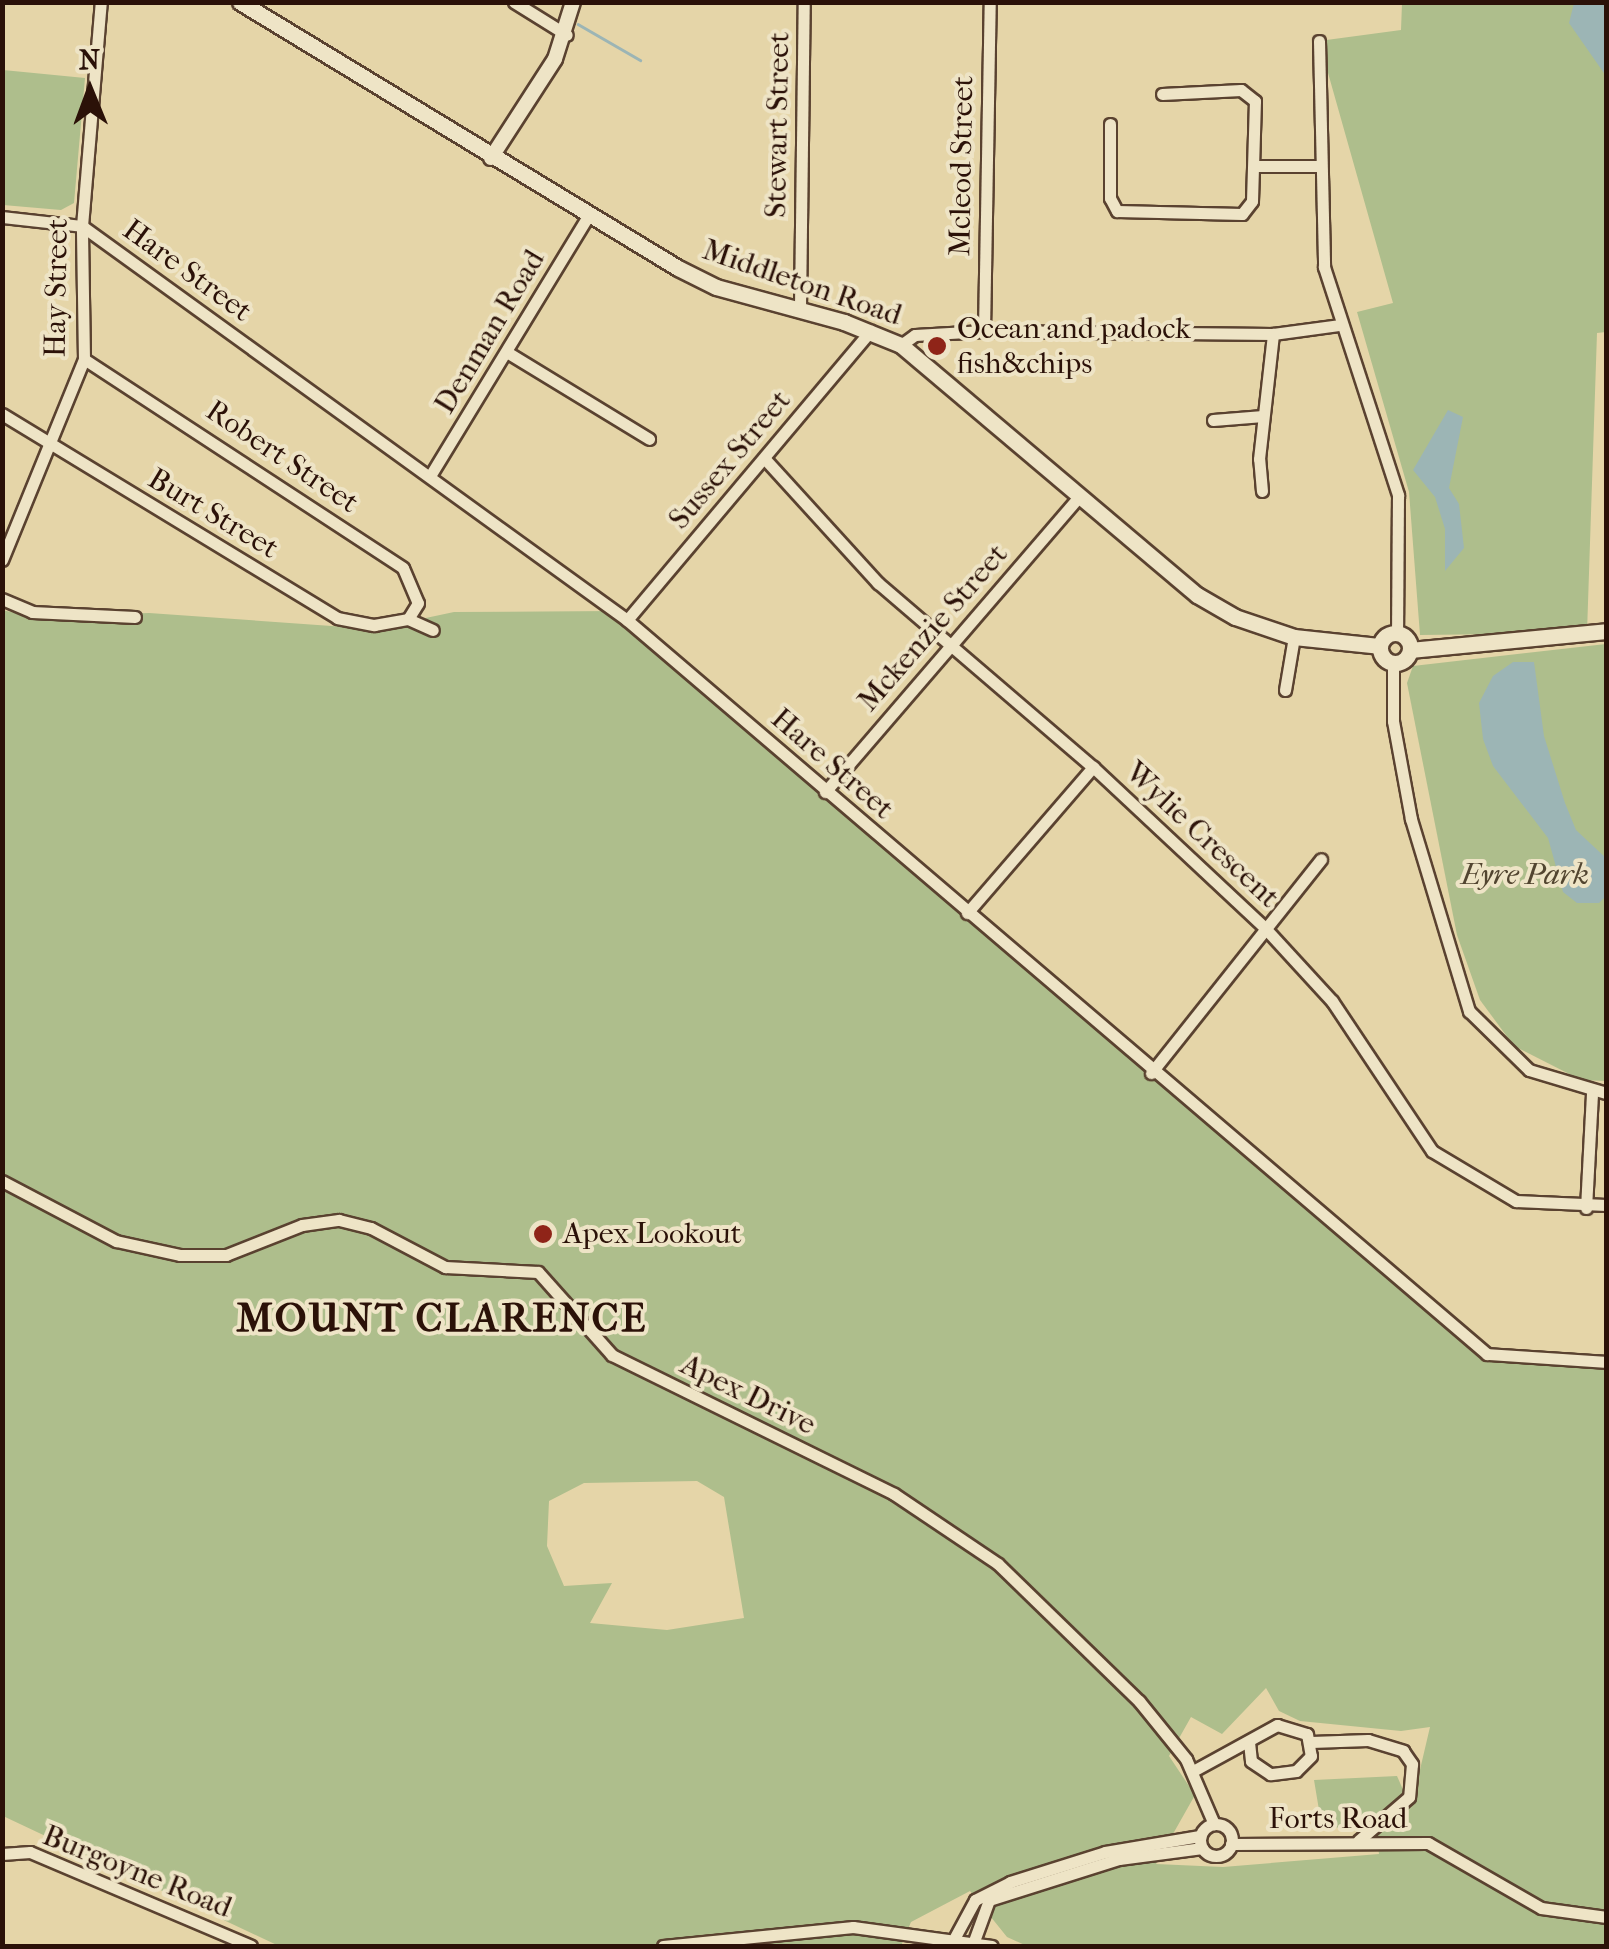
<!DOCTYPE html>
<style>
body{margin:0}
#map{position:relative;width:1609px;height:1949px;overflow:hidden;background:#e5d5a8;font-family:"IM FELL French Canon",serif}
div>[style]{position:absolute}
.green>*{inset:0;background:#aebe8c}
.water>*{inset:0;background:#9cb5b5}
.stream>*{height:2.5px;margin:-1.25px;padding:0 1.25px;transform-origin:1.25px;border-radius:1.25px;background:#9cb5b5}
.roads{filter:drop-shadow(2px 0 #5a4230) drop-shadow(-2px 0 #5a4230) drop-shadow(0 2px #5a4230) drop-shadow(0 -2px #5a4230)}
.minor>*{height:11px;margin:-5.5px;padding:0 5.5px;transform-origin:5.5px;border-radius:5.5px;background:#eee4c6}
.minor>.ring{margin:-5.5px;padding:0;box-sizing:content-box;background:none;border:11px solid #eee4c6;border-radius:50%}
.tertiary>*{height:14px;margin:-7px;padding:0 7px;transform-origin:7px;border-radius:7px;background:#eee4c6}
.secondary>*{height:15px;margin:-7.5px;padding:0 7.5px;transform-origin:7.5px;border-radius:7.5px;background:#eee4c6}
.secondary>.ring{margin:-7.5px;padding:0;box-sizing:content-box;background:none;border:15px solid #eee4c6;border-radius:50%}
.dots>*{width:28px;height:28px;translate:-50% -50%;box-sizing:border-box;border:5px solid #eee4c6;border-radius:50%}
span{translate:-50% -50%;white-space:nowrap;text-align:center;line-height:1.15;-webkit-text-stroke:8px #eee4c6;paint-order:stroke}
.street-label{font-size:30px;color:#2b1108}
.poi-label{font-size:30px;color:#2b1108}
.left{translate:0 -50%;text-align:left}
.park-label{font-size:30px;color:#524530;font-style:italic}
.district-label{font-size:40px;color:#2b1108;font-weight:700;letter-spacing:2.5px}
.frame{position:absolute;inset:0;border:5px solid #2b1108;pointer-events:none}
.north{position:absolute;left:40px;top:40px;width:100px;height:100px;-webkit-text-stroke:8px #eee4c6;paint-order:stroke;rotate:359deg;font-size:28px;font-weight:700;line-height:40px;text-align:center;color:#2b1108}
.north::after{content:'';display:block;margin:auto;width:35px;height:45px;background:#2b1108;clip-path:polygon(50% 0,100% 100%,50% 72%,0 100%)}
</style>
<div id="map">
<div class="green">
<div style="clip-path:polygon(1402px 3px,1606px 3px,1606px 332px,1597px 333px,1587px 633px,1420px 635px,1409px 492px,1357px 312px,1393px 303px,1319px 41px,1401px 30px)"></div>
<div style="clip-path:polygon(3px 70px,85px 78px,74px 203px,61px 210px,3px 205px)"></div>
<div style="clip-path:polygon(evenodd,2px 610px,33px 617px,149px 613px,374px 629px,454px 612px,615px 611px,963px 916px,1483px 1351px,1606px 1366px,1606px 1946px,1027px 1946px,1007px 1937px,970px 1891px,911px 1922px,901px 1946px,279px 1946px,3px 1816px,2px 610px,697px 1481px,724px 1497px,744px 1618px,667px 1630px,590px 1623px,612px 1583px,564px 1586px,547px 1546px,549px 1501px,584px 1483px,697px 1481px,2px 610px,1266px 1688px,1279px 1711px,1300px 1721px,1401px 1731px,1430px 1727px,1411px 1808px,1397px 1776px,1314px 1780px,1321px 1822px,1344px 1830px,1374px 1816px,1379px 1854px,1223px 1867px,1156px 1864px,1195px 1795px,1169px 1756px,1191px 1717px,1222px 1734px,1266px 1688px)"></div>
<div style="clip-path:polygon(1606px 644px,1606px 1081px,1581px 1080px,1514px 1046px,1480px 1000px,1457px 935px,1407px 683px,1413px 666px)"></div>
</div>
<div class="water">
<div style="clip-path:polygon(1574px 3px,1606px 3px,1606px 76px,1569px 23px)"></div>
<div style="clip-path:polygon(1448px 410px,1463px 417px,1449px 488px,1459px 504px,1464px 548px,1445px 571px,1445px 529px,1435px 497px,1413px 470px)"></div>
<div style="clip-path:polygon(1513px 662px,1534px 662px,1544px 736px,1565px 803px,1576px 830px,1606px 858px,1606px 896px,1599px 903px,1577px 903px,1563px 892px,1548px 838px,1493px 766px,1483px 739px,1479px 703px,1493px 676px)"></div>
</div>
<div class="stream">
<div style="left:578px;top:24px;width:72px;rotate:30.1deg"></div>
</div>
<div class="roads">
<div class="minor">
<div style="left:514px;top:2px;width:62px;rotate:31.9deg"></div>
<div style="left:1319px;top:41px;width:226px;rotate:88.7deg"></div>
<div style="left:1324px;top:267px;width:240px;rotate:72deg"></div>
<div style="left:1398px;top:495px;width:138px;rotate:90.4deg"></div>
<div style="left:1110px;top:124px;width:74px;rotate:90deg"></div>
<div style="left:1110px;top:198px;width:15px;rotate:62deg"></div>
<div style="left:1117px;top:211px;width:125px;rotate:1.4deg"></div>
<div style="left:1242px;top:214px;width:16px;rotate:-52deg"></div>
<div style="left:1252px;top:201px;width:100px;rotate:-88.3deg"></div>
<div style="left:1255px;top:101px;width:18px;rotate:-142deg"></div>
<div style="left:1241px;top:90px;width:79px;rotate:177.1deg"></div>
<div style="left:1255px;top:166px;width:63px"></div>
<div style="left:2px;top:217px;width:81px;rotate:6.4deg"></div>
<div style="left:82px;top:226px;width:673px;rotate:35.86deg"></div>
<div style="left:627px;top:620px;width:1131px;rotate:40.48deg"></div>
<div style="left:1487px;top:1354px;width:119px;rotate:3.8deg"></div>
<div style="left:800px;top:308px;width:306px;rotate:-89.3deg"></div>
<div style="left:984px;top:331px;width:329px;rotate:-89deg"></div>
<div style="left:901px;top:345px;width:17px;rotate:-36deg"></div>
<div style="left:915px;top:335px;width:69px;rotate:-3.3deg"></div>
<div style="left:984px;top:331px;width:289px;rotate:0.6deg"></div>
<div style="left:1273px;top:334px;width:68px;rotate:-7.7deg"></div>
<div style="left:510px;top:354px;width:163px;rotate:31.4deg"></div>
<div style="left:84px;top:359px;width:381px;rotate:33.2deg"></div>
<div style="left:403px;top:568px;width:38px;rotate:67deg"></div>
<div style="left:418px;top:603px;width:19px;rotate:122deg"></div>
<div style="left:2px;top:414px;width:392px;rotate:31.3deg"></div>
<div style="left:337px;top:618px;width:38px;rotate:11deg"></div>
<div style="left:374px;top:625px;width:35px;rotate:-10deg"></div>
<div style="left:1213px;top:420px;width:50px;rotate:-4.6deg"></div>
<div style="left:765px;top:459px;width:168px;rotate:47.7deg"></div>
<div style="left:878px;top:583px;width:283px;rotate:40.6deg"></div>
<div style="left:1093px;top:767px;width:236px;rotate:43.1deg"></div>
<div style="left:1265px;top:928px;width:99px;rotate:47.5deg"></div>
<div style="left:1332px;top:1001px;width:180px;rotate:56.3deg"></div>
<div style="left:1432px;top:1151px;width:98px;rotate:30.8deg"></div>
<div style="left:1516px;top:1201px;width:90px;rotate:2.5deg"></div>
<div style="left:430px;top:476px;width:308px;rotate:-58.7deg"></div>
<div style="left:1262px;top:491px;width:32px;rotate:-95deg"></div>
<div style="left:1259px;top:459px;width:126px;rotate:-83.6deg"></div>
<div style="left:2px;top:560px;width:217px;rotate:-67.8deg"></div>
<div style="left:84px;top:359px;width:133px;rotate:-90.9deg"></div>
<div style="left:82px;top:226px;width:225px;rotate:-85.2deg"></div>
<div style="left:2px;top:599px;width:33px;rotate:23deg"></div>
<div style="left:32px;top:612px;width:103px;rotate:2.8deg"></div>
<div style="left:408px;top:619px;width:27px;rotate:24deg"></div>
<div style="left:627px;top:620px;width:378px;rotate:-49.9deg"></div>
<div style="left:1393px;top:664px;width:57px;rotate:90deg"></div>
<div style="left:1393px;top:721px;width:100px;rotate:79.6deg"></div>
<div style="left:1411px;top:819px;width:201px;rotate:73.2deg"></div>
<div style="left:1469px;top:1011px;width:84px;rotate:44.5deg"></div>
<div style="left:1529px;top:1070px;width:80px;rotate:16.6deg"></div>
<div style="left:1285px;top:690px;width:54px;rotate:-80.4deg"></div>
<div style="left:825px;top:792px;width:389px;rotate:-49.3deg"></div>
<div style="left:967px;top:913px;width:193px;rotate:-49.2deg"></div>
<div style="left:1151px;top:1073px;width:273px;rotate:-51.5deg"></div>
<div style="left:2px;top:1181px;width:129px;rotate:27.8deg"></div>
<div style="left:116px;top:1241px;width:66px;rotate:12.3deg"></div>
<div style="left:180px;top:1255px;width:46px"></div>
<div style="left:226px;top:1255px;width:82px;rotate:-21.5deg"></div>
<div style="left:302px;top:1225px;width:37px;rotate:-8deg"></div>
<div style="left:339px;top:1220px;width:33px;rotate:14deg"></div>
<div style="left:371px;top:1228px;width:84px;rotate:27.8deg"></div>
<div style="left:445px;top:1267px;width:93px;rotate:3.1deg"></div>
<div style="left:538px;top:1272px;width:111px;rotate:48.3deg"></div>
<div style="left:612px;top:1355px;width:314px;rotate:26.2deg"></div>
<div style="left:894px;top:1494px;width:125px;rotate:33.9deg"></div>
<div style="left:998px;top:1564px;width:197px;rotate:44.2deg"></div>
<div style="left:1139px;top:1701px;width:75px;rotate:51deg"></div>
<div style="left:1186px;top:1759px;width:71px;rotate:66.7deg"></div>
<div style="left:1586px;top:1208px;width:115px;rotate:-87deg"></div>
<div style="left:1311px;top:1742px;width:57px;rotate:-2deg"></div>
<div style="left:1368px;top:1740px;width:37px;rotate:17deg"></div>
<div style="left:1403px;top:1751px;width:16px;rotate:55deg"></div>
<div style="left:1412px;top:1764px;width:33px;rotate:95deg"></div>
<div style="left:1409px;top:1797px;width:67px;rotate:139.2deg"></div>
<div style="left:1193px;top:1771px;width:96px;rotate:-28.7deg"></div>
<div style="left:1277px;top:1725px;width:31px;rotate:17deg"></div>
<div style="left:1307px;top:1734px;width:22px;rotate:80deg"></div>
<div style="left:1311px;top:1756px;width:21px;rotate:135deg"></div>
<div style="left:1296px;top:1771px;width:26px;rotate:173deg"></div>
<div style="left:1270px;top:1774px;width:23px;rotate:-146deg"></div>
<div style="left:1251px;top:1761px;width:19px;rotate:-96deg"></div>
<div class="ring" style="left:1200px;top:1824px;width:21px;height:21px"></div>
<div style="left:1231px;top:1844px;width:197px;rotate:-0.3deg"></div>
<div style="left:1428px;top:1843px;width:130px;rotate:29.9deg"></div>
<div style="left:1541px;top:1908px;width:66px;rotate:7.9deg"></div>
<div style="left:2px;top:1854px;width:28px;rotate:-4deg"></div>
<div style="left:30px;top:1852px;width:240px;rotate:23deg"></div>
<div style="left:955px;top:1937px;width:42px;rotate:-61.6deg"></div>
<div style="left:975px;top:1900px;width:39px;rotate:-27deg"></div>
<div style="left:1010px;top:1882px;width:100px;rotate:-17.5deg"></div>
<div style="left:1105px;top:1852px;width:96px;rotate:-9.6deg"></div>
<div style="left:974px;top:1941px;width:44px;rotate:-69.9deg"></div>
<div style="left:989px;top:1900px;width:136px;rotate:-17.5deg"></div>
<div style="left:1119px;top:1859px;width:84px;rotate:-7.5deg"></div>
<div style="left:663px;top:1946px;width:191px;rotate:-5.7deg"></div>
<div style="left:853px;top:1927px;width:140px;rotate:7.8deg"></div>
</div>
<div class="tertiary">
<div style="left:491px;top:158px;width:118px;rotate:-57.1deg"></div>
<div style="left:555px;top:59px;width:60px;rotate:-72.5deg"></div>
</div>
<div class="secondary">
<div style="left:240px;top:2px;width:512px;rotate:31.27deg"></div>
<div style="left:678px;top:268px;width:42px;rotate:26.6deg"></div>
<div style="left:716px;top:287px;width:133px;rotate:15.3deg"></div>
<div style="left:844px;top:322px;width:61px;rotate:22deg"></div>
<div style="left:901px;top:345px;width:387px;rotate:40.2deg"></div>
<div style="left:1197px;top:595px;width:44px;rotate:30.1deg"></div>
<div style="left:1235px;top:617px;width:62px;rotate:18.7deg"></div>
<div style="left:1294px;top:637px;width:85px;rotate:6deg"></div>
<div class="ring" style="left:1380px;top:633px;width:15px;height:15px"></div>
<div style="left:1410px;top:650px;width:197px;rotate:-5.5deg"></div>
</div>
</div>
<div class="dots">
<div style="left:937px;top:346px;background:#8f2418"></div>
<div style="left:543px;top:1234px;background:#8f2418"></div>
</div>
<div class="street-label">
<span style="left:778px;top:125px;rotate:-89deg">Stewart Street</span>
<span style="left:962px;top:166px;rotate:-89deg">Mcleod Street</span>
<span style="left:187px;top:271px;rotate:36deg">Hare Street</span>
<span style="left:802px;top:283px;rotate:19deg">Middleton Road</span>
<span style="left:57px;top:288px;rotate:-89deg">Hay Street</span>
<span style="left:490px;top:332px;rotate:-59deg">Denman Road</span>
<span style="left:282px;top:457px;rotate:34deg">Robert Street</span>
<span style="left:730px;top:460px;rotate:-50deg">Sussex Street</span>
<span style="left:213px;top:514px;rotate:31deg">Burt Street</span>
<span style="left:933px;top:628px;rotate:-49deg">Mckenzie Street</span>
<span style="left:832px;top:764px;rotate:41deg">Hare Street</span>
<span style="left:1202px;top:835px;rotate:43deg">Wylie Crescent</span>
<span style="left:748px;top:1395px;rotate:26deg">Apex Drive</span>
<span style="left:1338px;top:1819px">Forts Road</span>
<span style="left:137px;top:1872px;rotate:22deg">Burgoyne Road</span>
</div>
<div class="poi-label">
<span class="left" style="left:957px;top:346px">Ocean and padock<br>fish&amp;chips</span>
<span class="left" style="left:563px;top:1234px">Apex Lookout</span>
</div>
<div class="park-label">
<span style="left:1525px;top:875px">Eyre Park</span>
</div>
<div class="district-label">
<span style="left:442px;top:1318px">MOUNT CLARENCE</span>
</div>
<div class="frame"></div>
<div class="north">N</div>
</div>
